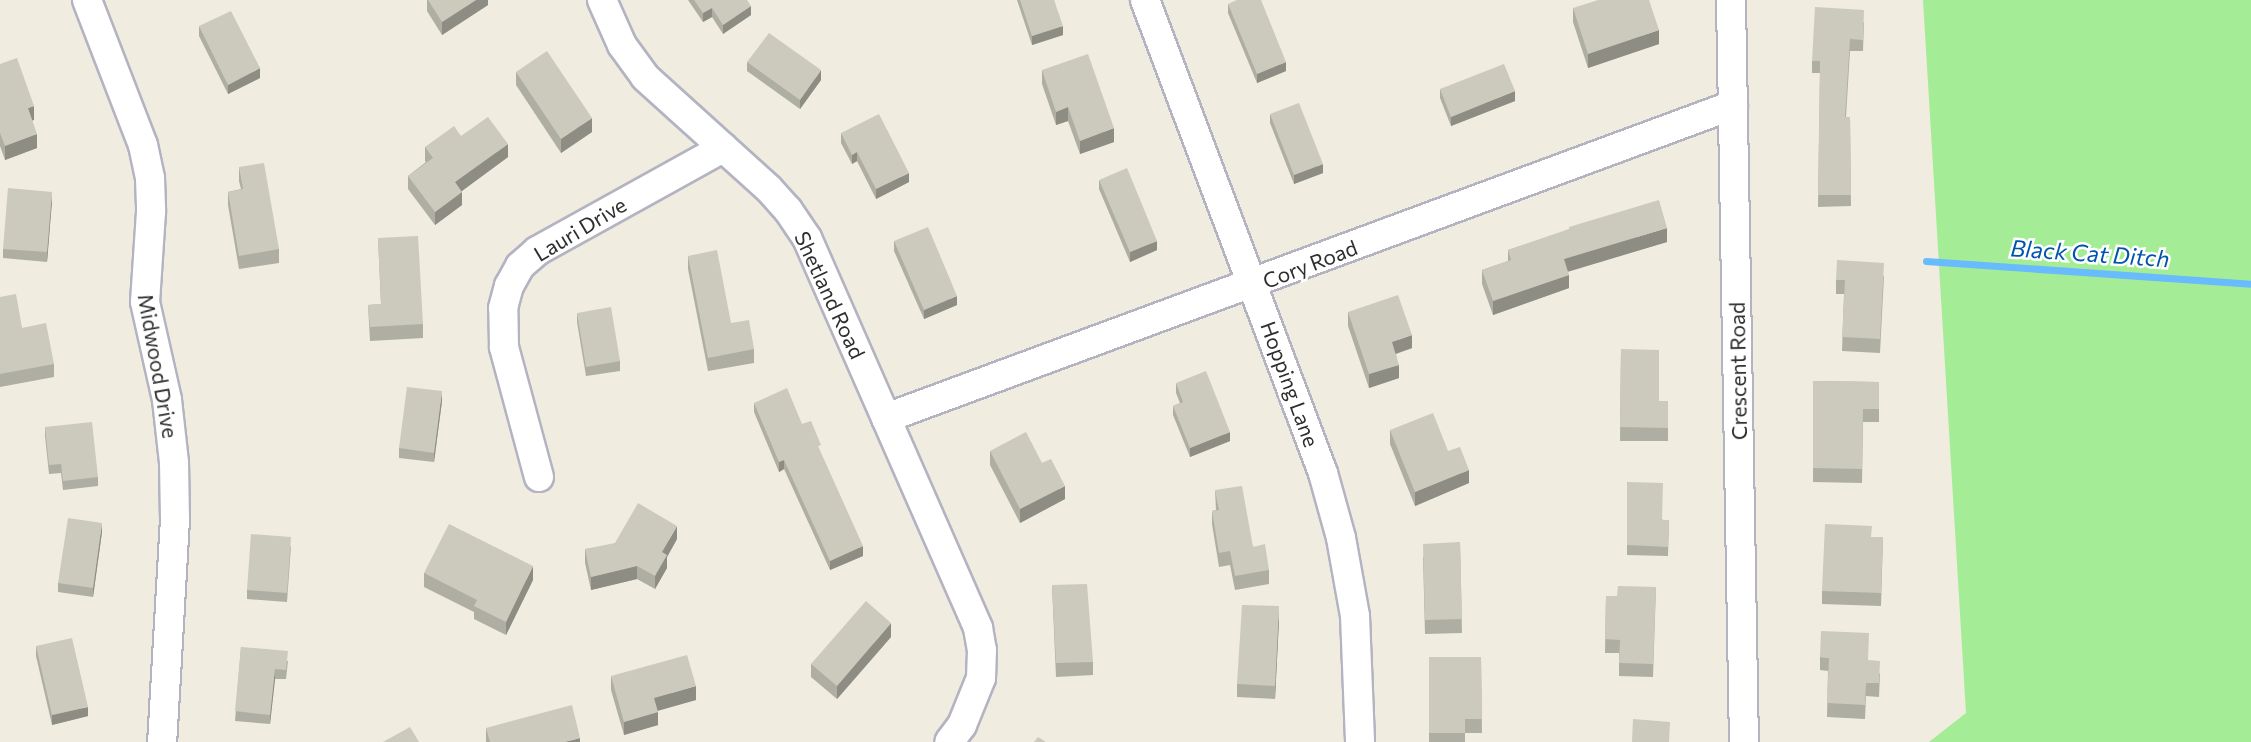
<!DOCTYPE html>
<style>
body{margin:0}
#map{position:relative;width:2251px;height:742px;overflow:hidden;background:#f0ecdf;font-family:Commissioner,sans-serif}
div>[style]{position:absolute}
.green>*{inset:0;background:#a5ec96}
.stream>*{height:7px;margin:-3.5px;padding:0 3.5px;transform-origin:3.5px;border-radius:3.5px;background:#68bbfc}
.roads{filter:drop-shadow(2px 0 #b3b3c2) drop-shadow(-2px 0 #b3b3c2) drop-shadow(0 2px #b3b3c2) drop-shadow(0 -2px #b3b3c2)}
.minor>*{height:28px;margin:-14px;padding:0 14px;transform-origin:14px;border-radius:14px;background:#fff}
.wall>*{inset:0;background:#afaea3}
.shaded-wall>*{inset:0;background:#8e8d84}
.building>*{inset:0;background:#cbcabd}
span{translate:-50% -50%;white-space:nowrap;text-align:center;line-height:1.15;-webkit-text-stroke:5px #fff;paint-order:stroke}
.street-label{font-size:21px;color:#2e2e2e}
.water-label{font-size:23px;color:#0054af;font-style:italic}
</style>
<div id="map">
<div class="green">
<div style="clip-path:polygon(1923px 0,2251px 0,2251px 742px,1929px 742px,1966px 713px)"></div>
</div>
<div class="stream">
<div style="left:1926px;top:261px;width:326px;rotate:4deg"></div>
</div>
<div class="roads">
<div class="minor">
<div style="left:87px;top:0;width:155px;rotate:68.9deg"></div>
<div style="left:143px;top:145px;width:34px;rotate:78deg"></div>
<div style="left:150px;top:178px;width:34px;rotate:88deg"></div>
<div style="left:151px;top:212px;width:90px;rotate:93.8deg"></div>
<div style="left:145px;top:302px;width:100px;rotate:77.3deg"></div>
<div style="left:167px;top:400px;width:62px;rotate:83.6deg"></div>
<div style="left:174px;top:462px;width:57px;rotate:89deg"></div>
<div style="left:175px;top:519px;width:223px;rotate:93.3deg"></div>
<div style="left:602px;top:0;width:49px;rotate:66deg"></div>
<div style="left:622px;top:45px;width:39px;rotate:54deg"></div>
<div style="left:645px;top:77px;width:167px;rotate:42.1deg"></div>
<div style="left:769px;top:189px;width:28px;rotate:48deg"></div>
<div style="left:788px;top:210px;width:34px;rotate:56deg"></div>
<div style="left:807px;top:238px;width:426px;rotate:66.3deg"></div>
<div style="left:978px;top:628px;width:22px;rotate:80deg"></div>
<div style="left:982px;top:650px;width:28px;rotate:92deg"></div>
<div style="left:981px;top:678px;width:51px;rotate:112deg"></div>
<div style="left:962px;top:725px;width:21px;rotate:127deg"></div>
<div style="left:1145px;top:0;width:505px;rotate:69.38deg"></div>
<div style="left:1323px;top:473px;width:67px;rotate:74.5deg"></div>
<div style="left:1341px;top:538px;width:79px;rotate:79.8deg"></div>
<div style="left:1355px;top:616px;width:126px;rotate:87.7deg"></div>
<div style="left:1731px;top:0;width:742px;rotate:89deg"></div>
<div style="left:886px;top:418px;width:903px;rotate:-20.28deg"></div>
<div style="left:539px;top:477px;width:135px;rotate:-105.1deg"></div>
<div style="left:504px;top:347px;width:39px;rotate:-91deg"></div>
<div style="left:503px;top:308px;width:23px;rotate:-75deg"></div>
<div style="left:509px;top:286px;width:23px;rotate:-61deg"></div>
<div style="left:520px;top:266px;width:23px;rotate:-41deg"></div>
<div style="left:537px;top:251px;width:213px;rotate:-29deg"></div>
</div>
</div>
<div class="wall">
<div style="clip-path:polygon(427px 0,488px 0,488px 5px,442px 35px,427px 11px)"></div>
<div style="clip-path:polygon(688px 0,747px 0,751px 15px,723px 34px,712px 17px,703px 22px)"></div>
<div style="clip-path:polygon(1017px 0,1054px 0,1063px 35px,1032px 45px)"></div>
<div style="clip-path:polygon(1228px 4px,1286px 71px,1257px 83px,1228px 13px)"></div>
<div style="clip-path:polygon(1573px 8px,1659px 44px,1588px 68px,1573px 22px)"></div>
<div style="clip-path:polygon(1864px 22px,1863px 51px,1850px 51px,1846px 117px,1850px 117px,1851px 206px,1818px 207px,1820px 73px,1812px 73px,1812px 61px)"></div>
<div style="clip-path:polygon(199px 26px,260px 78px,228px 94px,199px 36px)"></div>
<div style="clip-path:polygon(747px 62px,821px 80px,800px 109px,747px 71px)"></div>
<div style="clip-path:polygon(0 64px,34px 120px,32px 120px,37px 148px,5px 160px,0 146px)"></div>
<div style="clip-path:polygon(1042px 70px,1114px 142px,1080px 154px,1068px 121px,1056px 125px,1042px 84px)"></div>
<div style="clip-path:polygon(516px 72px,592px 132px,561px 153px,516px 85px)"></div>
<div style="clip-path:polygon(1440px 89px,1515px 101px,1451px 126px,1440px 98px)"></div>
<div style="clip-path:polygon(1270px 114px,1323px 173px,1294px 184px,1270px 123px)"></div>
<div style="clip-path:polygon(841px 133px,909px 182px,876px 199px,857px 161px,852px 164px,841px 143px)"></div>
<div style="clip-path:polygon(461px 136px,508px 157px,462px 191px,462px 205px,435px 225px,408px 189px,408px 176px,426px 162px,425px 161px,425px 147px)"></div>
<div style="clip-path:polygon(239px 167px,279px 249px,279px 263px,239px 269px,228px 205px,228px 192px,241px 189px,239px 181px)"></div>
<div style="clip-path:polygon(1099px 180px,1157px 250px,1130px 262px,1099px 189px)"></div>
<div style="clip-path:polygon(52px 201px,47px 262px,3px 258px,3px 249px)"></div>
<div style="clip-path:polygon(1569px 227px,1667px 242px,1568px 271px,1569px 288px,1493px 315px,1482px 284px,1482px 270px,1508px 261px,1508px 250px,1569px 230px)"></div>
<div style="clip-path:polygon(378px 238px,423px 324px,423px 338px,370px 341px,368px 305px,381px 304px)"></div>
<div style="clip-path:polygon(894px 241px,957px 305px,924px 319px,894px 251px)"></div>
<div style="clip-path:polygon(688px 256px,731px 323px,754px 349px,754px 363px,708px 371px,688px 269px)"></div>
<div style="clip-path:polygon(1884px 276px,1880px 353px,1842px 351px,1844px 294px,1836px 294px,1836px 280px)"></div>
<div style="clip-path:polygon(0 297px,22px 328px,54px 364px,54px 377px,0 387px)"></div>
<div style="clip-path:polygon(1348px 312px,1412px 348px,1396px 354px,1399px 378px,1369px 388px,1348px 326px)"></div>
<div style="clip-path:polygon(577px 313px,620px 361px,620px 371px,586px 376px,577px 322px)"></div>
<div style="clip-path:polygon(1621px 349px,1659px 401px,1668px 401px,1668px 441px,1620px 441px)"></div>
<div style="clip-path:polygon(1813px 381px,1879px 382px,1879px 422px,1863px 422px,1862px 483px,1813px 482px)"></div>
<div style="clip-path:polygon(1176px 383px,1230px 441px,1190px 457px,1173px 415px,1173px 406px,1180px 403px,1176px 393px)"></div>
<div style="clip-path:polygon(442px 401px,434px 462px,399px 458px,399px 448px)"></div>
<div style="clip-path:polygon(754px 403px,802px 424px,863px 556px,830px 570px,784px 469px,779px 472px,754px 412px)"></div>
<div style="clip-path:polygon(45px 427px,98px 477px,98px 486px,63px 490px,61px 473px,49px 474px,45px 436px)"></div>
<div style="clip-path:polygon(1390px 430px,1448px 451px,1469px 483px,1415px 506px,1390px 444px)"></div>
<div style="clip-path:polygon(990px 451px,1042px 463px,1065px 499px,1020px 523px,990px 465px)"></div>
<div style="clip-path:polygon(1627px 482px,1663px 520px,1669px 520px,1668px 556px,1627px 555px)"></div>
<div style="clip-path:polygon(1215px 490px,1269px 570px,1269px 584px,1235px 590px,1230px 565px,1219px 567px,1212px 524px,1212px 511px,1216px 510px)"></div>
<div style="clip-path:polygon(102px 532px,93px 597px,58px 592px,58px 583px)"></div>
<div style="clip-path:polygon(1872px 537px,1883px 537px,1881px 606px,1822px 604px,1822px 591px)"></div>
<div style="clip-path:polygon(677px 539px,667px 557px,667px 568px,655px 589px,637px 579px,591px 590px,585px 563px,585px 549px)"></div>
<div style="clip-path:polygon(1460px 542px,1462px 633px,1425px 634px,1423px 557px)"></div>
<div style="clip-path:polygon(291px 546px,287px 602px,247px 599px,247px 590px)"></div>
<div style="clip-path:polygon(424px 573px,533px 580px,506px 635px,474px 619px,474px 612px,424px 587px)"></div>
<div style="clip-path:polygon(1052px 585px,1093px 662px,1093px 675px,1056px 677px)"></div>
<div style="clip-path:polygon(1656px 587px,1653px 677px,1619px 676px,1619px 653px,1605px 653px,1606px 596px,1617px 596px)"></div>
<div style="clip-path:polygon(1279px 620px,1275px 699px,1237px 697px,1237px 684px)"></div>
<div style="clip-path:polygon(891px 637px,837px 699px,811px 677px,811px 664px)"></div>
<div style="clip-path:polygon(36px 646px,88px 716px,52px 725px,36px 656px)"></div>
<div style="clip-path:polygon(241px 647px,288px 661px,286px 679px,275px 679px,270px 724px,235px 721px)"></div>
<div style="clip-path:polygon(1429px 657px,1481px 657px,1482px 733px,1465px 733px,1465px 742px,1429px 742px)"></div>
<div style="clip-path:polygon(1820px 657px,1868px 660px,1880px 674px,1879px 697px,1866px 696px,1865px 719px,1827px 717px,1828px 671px,1820px 670px)"></div>
<div style="clip-path:polygon(611px 676px,696px 700px,657px 710px,658px 725px,624px 735px,611px 690px)"></div>
<div style="clip-path:polygon(486px 728px,580px 742px,486px 742px)"></div>
</div>
<div class="shaded-wall">
<div style="clip-path:polygon(476px 0,488px 0,488px 5px,442px 35px,442px 22px)"></div>
<div style="clip-path:polygon(751px 6px,751px 15px,723px 34px,723px 25px)"></div>
<div style="clip-path:polygon(712px 8px,712px 17px,703px 22px,703px 13px)"></div>
<div style="clip-path:polygon(1063px 26px,1063px 35px,1032px 45px,1032px 36px)"></div>
<div style="clip-path:polygon(1659px 30px,1659px 44px,1588px 68px,1588px 54px)"></div>
<div style="clip-path:polygon(1286px 62px,1286px 71px,1257px 83px,1257px 74px)"></div>
<div style="clip-path:polygon(260px 68px,260px 78px,228px 94px,228px 85px)"></div>
<div style="clip-path:polygon(821px 70px,821px 80px,800px 109px,800px 100px)"></div>
<div style="clip-path:polygon(1515px 91px,1515px 101px,1451px 126px,1451px 117px)"></div>
<div style="clip-path:polygon(34px 106px,34px 120px,28px 122px,28px 108px)"></div>
<div style="clip-path:polygon(1068px 107px,1068px 121px,1056px 125px,1056px 112px)"></div>
<div style="clip-path:polygon(592px 118px,592px 132px,561px 153px,561px 139px)"></div>
<div style="clip-path:polygon(1114px 128px,1114px 142px,1080px 154px,1080px 141px)"></div>
<div style="clip-path:polygon(37px 134px,37px 148px,5px 160px,5px 146px)"></div>
<div style="clip-path:polygon(508px 144px,508px 157px,455px 196px,455px 182px)"></div>
<div style="clip-path:polygon(857px 152px,857px 161px,852px 164px,852px 155px)"></div>
<div style="clip-path:polygon(1323px 164px,1323px 173px,1294px 184px,1294px 175px)"></div>
<div style="clip-path:polygon(909px 173px,909px 182px,876px 199px,876px 189px)"></div>
<div style="clip-path:polygon(52px 192px,52px 201px,47px 262px,47px 252px)"></div>
<div style="clip-path:polygon(462px 192px,462px 205px,435px 225px,435px 212px)"></div>
<div style="clip-path:polygon(1667px 228px,1667px 242px,1564px 273px,1564px 259px)"></div>
<div style="clip-path:polygon(1157px 241px,1157px 250px,1130px 262px,1130px 252px)"></div>
<div style="clip-path:polygon(1569px 275px,1569px 288px,1493px 315px,1493px 301px)"></div>
<div style="clip-path:polygon(957px 296px,957px 305px,924px 319px,924px 310px)"></div>
<div style="clip-path:polygon(1412px 335px,1412px 348px,1392px 355px,1392px 342px)"></div>
<div style="clip-path:polygon(1399px 365px,1399px 378px,1369px 388px,1369px 374px)"></div>
<div style="clip-path:polygon(442px 391px,442px 401px,434px 462px,434px 453px)"></div>
<div style="clip-path:polygon(1230px 432px,1230px 441px,1190px 457px,1190px 448px)"></div>
<div style="clip-path:polygon(784px 460px,784px 469px,779px 472px,779px 462px)"></div>
<div style="clip-path:polygon(1469px 470px,1469px 483px,1415px 506px,1415px 492px)"></div>
<div style="clip-path:polygon(1065px 486px,1065px 499px,1020px 523px,1020px 509px)"></div>
<div style="clip-path:polygon(102px 523px,102px 532px,93px 597px,93px 588px)"></div>
<div style="clip-path:polygon(677px 526px,677px 539px,667px 557px,667px 568px,655px 589px,655px 576px,662px 552px)"></div>
<div style="clip-path:polygon(863px 546px,863px 556px,830px 570px,830px 561px)"></div>
<div style="clip-path:polygon(533px 566px,533px 580px,506px 635px,506px 622px)"></div>
<div style="clip-path:polygon(637px 566px,637px 579px,591px 590px,591px 577px)"></div>
<div style="clip-path:polygon(1279px 606px,1279px 620px,1275px 699px,1275px 686px)"></div>
<div style="clip-path:polygon(891px 623px,891px 637px,837px 699px,837px 686px)"></div>
<div style="clip-path:polygon(275px 669px,275px 679px,270px 724px,270px 715px)"></div>
<div style="clip-path:polygon(696px 686px,696px 700px,654px 712px,654px 698px)"></div>
<div style="clip-path:polygon(88px 707px,88px 716px,52px 725px,52px 715px)"></div>
<div style="clip-path:polygon(658px 712px,658px 725px,624px 735px,624px 722px)"></div>
<div style="clip-path:polygon(580px 738px,580px 742px,565px 742px)"></div>
</div>
<div class="building">
<div style="clip-path:polygon(428px 0,476px 0,442px 22px)"></div>
<div style="clip-path:polygon(694px 0,747px 0,751px 6px,723px 25px,712px 8px,703px 13px)"></div>
<div style="clip-path:polygon(1020px 0,1054px 0,1063px 26px,1032px 36px)"></div>
<div style="clip-path:polygon(1237px 0,1261px 0,1286px 62px,1257px 74px,1228px 4px)"></div>
<div style="clip-path:polygon(1598px 0,1649px 0,1659px 30px,1588px 54px,1573px 8px)"></div>
<div style="clip-path:polygon(1815px 7px,1864px 10px,1863px 40px,1850px 39px,1845px 117px,1850px 117px,1851px 195px,1818px 195px,1820px 61px,1812px 61px)"></div>
<div style="clip-path:polygon(231px 11px,260px 68px,228px 85px,199px 26px)"></div>
<div style="clip-path:polygon(769px 33px,821px 70px,800px 100px,747px 62px)"></div>
<div style="clip-path:polygon(547px 51px,592px 118px,561px 139px,516px 72px)"></div>
<div style="clip-path:polygon(1088px 54px,1114px 128px,1080px 141px,1068px 107px,1056px 112px,1042px 70px)"></div>
<div style="clip-path:polygon(17px 58px,34px 106px,28px 108px,37px 134px,5px 146px,0 133px,0 64px)"></div>
<div style="clip-path:polygon(1504px 64px,1515px 91px,1451px 117px,1440px 89px)"></div>
<div style="clip-path:polygon(1299px 103px,1323px 164px,1294px 175px,1270px 114px)"></div>
<div style="clip-path:polygon(879px 114px,909px 173px,876px 189px,857px 152px,852px 155px,841px 133px)"></div>
<div style="clip-path:polygon(488px 117px,508px 144px,455px 182px,462px 192px,435px 212px,408px 176px,433px 158px,425px 147px,454px 126px,461px 136px)"></div>
<div style="clip-path:polygon(264px 163px,279px 249px,239px 256px,228px 192px,243px 189px,239px 167px)"></div>
<div style="clip-path:polygon(1127px 168px,1157px 241px,1130px 252px,1099px 180px)"></div>
<div style="clip-path:polygon(8px 188px,52px 192px,47px 252px,3px 249px)"></div>
<div style="clip-path:polygon(1659px 200px,1667px 228px,1564px 259px,1569px 275px,1493px 301px,1482px 270px,1511px 260px,1508px 250px,1569px 229px,1569px 227px)"></div>
<div style="clip-path:polygon(928px 227px,957px 296px,924px 310px,894px 241px)"></div>
<div style="clip-path:polygon(418px 236px,423px 324px,370px 327px,368px 305px,381px 304px,378px 238px)"></div>
<div style="clip-path:polygon(717px 250px,731px 323px,749px 320px,754px 349px,708px 358px,688px 256px)"></div>
<div style="clip-path:polygon(1837px 260px,1884px 263px,1880px 339px,1842px 337px,1845px 280px,1836px 280px)"></div>
<div style="clip-path:polygon(16px 294px,22px 328px,46px 323px,54px 364px,0 374px,0 297px)"></div>
<div style="clip-path:polygon(1398px 295px,1412px 335px,1392px 342px,1399px 365px,1369px 374px,1348px 312px)"></div>
<div style="clip-path:polygon(611px 307px,620px 361px,586px 367px,577px 313px)"></div>
<div style="clip-path:polygon(1621px 349px,1659px 350px,1659px 401px,1668px 401px,1668px 428px,1620px 427px)"></div>
<div style="clip-path:polygon(1206px 371px,1230px 432px,1190px 448px,1173px 406px,1183px 402px,1176px 383px)"></div>
<div style="clip-path:polygon(1813px 381px,1879px 382px,1879px 409px,1863px 409px,1862px 469px,1813px 468px)"></div>
<div style="clip-path:polygon(407px 387px,442px 391px,434px 453px,399px 448px)"></div>
<div style="clip-path:polygon(787px 388px,802px 424px,811px 421px,821px 445px,818px 446px,863px 546px,830px 561px,784px 460px,779px 462px,754px 403px)"></div>
<div style="clip-path:polygon(1433px 413px,1448px 451px,1460px 447px,1469px 470px,1415px 492px,1390px 430px)"></div>
<div style="clip-path:polygon(92px 422px,98px 477px,63px 481px,61px 464px,49px 465px,45px 427px)"></div>
<div style="clip-path:polygon(1026px 432px,1042px 463px,1051px 459px,1065px 486px,1020px 509px,990px 451px)"></div>
<div style="clip-path:polygon(1627px 482px,1663px 483px,1662px 520px,1669px 520px,1668px 547px,1627px 545px)"></div>
<div style="clip-path:polygon(1242px 486px,1253px 547px,1265px 544px,1269px 570px,1235px 576px,1230px 551px,1219px 553px,1212px 511px,1219px 510px,1215px 490px)"></div>
<div style="clip-path:polygon(638px 503px,677px 526px,662px 552px,667px 555px,655px 576px,637px 566px,591px 577px,585px 549px,615px 543px)"></div>
<div style="clip-path:polygon(68px 518px,102px 523px,93px 588px,58px 583px)"></div>
<div style="clip-path:polygon(449px 524px,533px 566px,506px 622px,474px 606px,477px 600px,424px 573px)"></div>
<div style="clip-path:polygon(1825px 524px,1872px 526px,1871px 537px,1883px 537px,1881px 593px,1822px 591px)"></div>
<div style="clip-path:polygon(251px 534px,291px 537px,287px 593px,247px 590px)"></div>
<div style="clip-path:polygon(1460px 542px,1462px 619px,1425px 620px,1423px 544px)"></div>
<div style="clip-path:polygon(1087px 584px,1093px 662px,1056px 663px,1052px 585px)"></div>
<div style="clip-path:polygon(1618px 586px,1656px 587px,1653px 664px,1619px 663px,1620px 640px,1605px 639px,1606px 596px,1617px 596px)"></div>
<div style="clip-path:polygon(866px 601px,891px 623px,837px 686px,811px 664px)"></div>
<div style="clip-path:polygon(1242px 605px,1279px 606px,1275px 686px,1237px 684px)"></div>
<div style="clip-path:polygon(1821px 631px,1869px 633px,1868px 660px,1880px 661px,1879px 683px,1866px 683px,1865px 705px,1827px 703px,1829px 658px,1820px 657px)"></div>
<div style="clip-path:polygon(72px 638px,88px 707px,52px 715px,36px 646px)"></div>
<div style="clip-path:polygon(241px 647px,288px 651px,286px 670px,275px 669px,270px 715px,235px 711px)"></div>
<div style="clip-path:polygon(687px 655px,696px 686px,654px 698px,658px 712px,624px 722px,611px 676px)"></div>
<div style="clip-path:polygon(1429px 657px,1481px 657px,1482px 719px,1465px 719px,1465px 733px,1429px 733px)"></div>
<div style="clip-path:polygon(572px 705px,580px 738px,565px 742px,490px 742px,486px 728px)"></div>
<div style="clip-path:polygon(1633px 719px,1670px 722px,1669px 742px,1632px 742px)"></div>
<div style="clip-path:polygon(410px 727px,419px 742px,383px 742px)"></div>
<div style="clip-path:polygon(1038px 737px,1046px 742px,1034px 742px)"></div>
</div>
<div class="street-label">
<span style="left:580px;top:229px;rotate:-31deg">Lauri Drive</span>
<span style="left:1310px;top:264px;rotate:-21deg">Cory Road</span>
<span style="left:830px;top:295px;rotate:65deg">Shetland Road</span>
<span style="left:158px;top:366px;rotate:80deg">Midwood Drive</span>
<span style="left:1738px;top:371px;rotate:-91deg">Crescent Road</span>
<span style="left:1290px;top:384px;rotate:70deg">Hopping Lane</span>
</div>
<div class="water-label">
<span style="left:2090px;top:253px;rotate:4deg">Black Cat Ditch</span>
</div>
</div>
